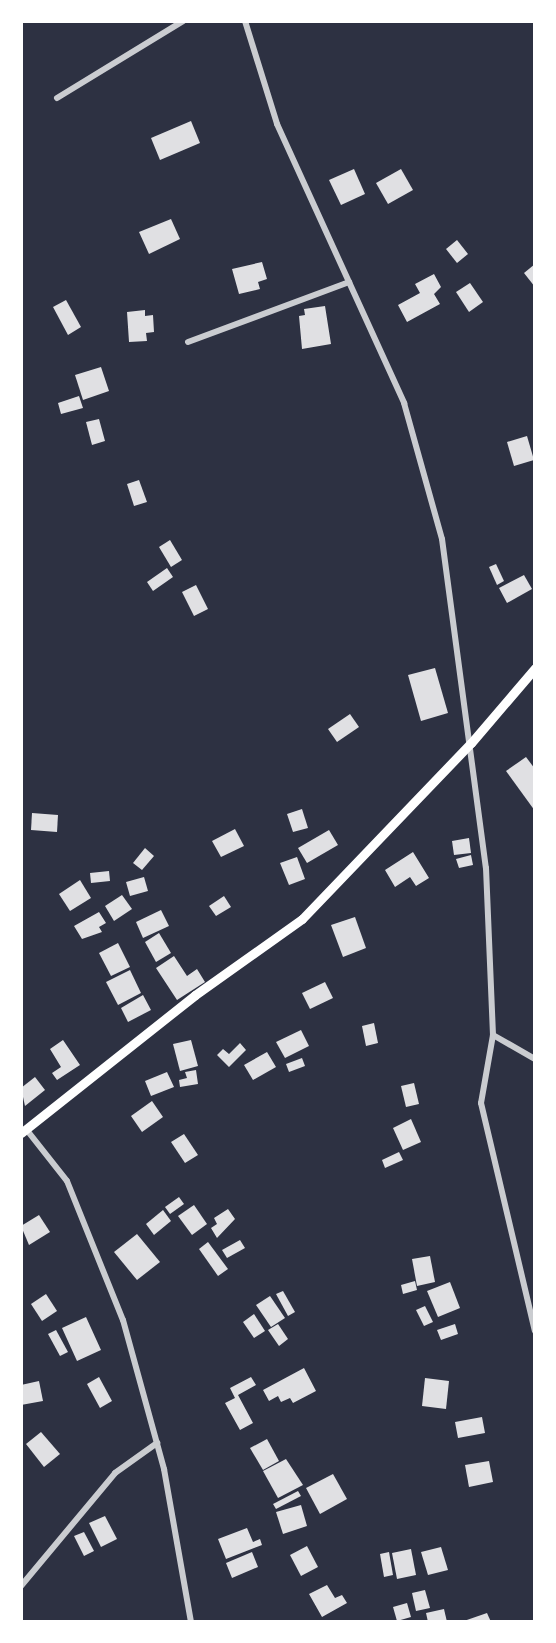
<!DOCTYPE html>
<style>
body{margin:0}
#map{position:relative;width:556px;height:1643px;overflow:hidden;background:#2d3142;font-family:Ubuntu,sans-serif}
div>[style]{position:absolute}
.building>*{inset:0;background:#e0e0e3}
.minor>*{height:6px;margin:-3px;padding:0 3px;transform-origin:3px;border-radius:3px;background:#caccd0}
.secondary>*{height:9px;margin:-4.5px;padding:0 4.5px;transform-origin:4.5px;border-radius:4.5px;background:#fff}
span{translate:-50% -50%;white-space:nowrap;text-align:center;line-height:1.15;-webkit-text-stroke:7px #fff;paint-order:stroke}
.frame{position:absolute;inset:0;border:23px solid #fff;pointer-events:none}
</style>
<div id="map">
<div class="building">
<div style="clip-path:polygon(191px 121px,200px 143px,160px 160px,151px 138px)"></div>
<div style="clip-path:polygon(354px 169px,365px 194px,341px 205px,329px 180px)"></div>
<div style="clip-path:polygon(401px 169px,413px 190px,388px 204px,376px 183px)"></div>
<div style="clip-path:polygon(171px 219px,180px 239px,149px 254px,139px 232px)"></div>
<div style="clip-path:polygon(457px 240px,468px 254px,457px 263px,446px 249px)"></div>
<div style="clip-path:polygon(262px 262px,267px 279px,258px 282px,260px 289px,239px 294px,232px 269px)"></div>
<div style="clip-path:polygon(535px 264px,535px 287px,524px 273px)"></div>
<div style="clip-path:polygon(434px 274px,441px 287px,434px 294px,440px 304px,407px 322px,398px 305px,420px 293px,415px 284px)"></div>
<div style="clip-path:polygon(470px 283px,483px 302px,469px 312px,456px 292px)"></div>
<div style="clip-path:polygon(66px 300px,81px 327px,68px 335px,53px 307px)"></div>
<div style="clip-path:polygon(325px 306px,331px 344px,302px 349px,299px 316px,305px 315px,304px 309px)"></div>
<div style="clip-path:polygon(145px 310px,145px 316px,153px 315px,154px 332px,146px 333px,147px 341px,129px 342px,127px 312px)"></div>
<div style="clip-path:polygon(101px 367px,109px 391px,83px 400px,75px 375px)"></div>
<div style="clip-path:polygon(79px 396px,83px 408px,61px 414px,58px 403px)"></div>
<div style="clip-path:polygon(99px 419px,105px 441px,92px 445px,86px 422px)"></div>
<div style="clip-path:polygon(527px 436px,534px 460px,514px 466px,507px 442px)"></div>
<div style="clip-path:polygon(139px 480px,147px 502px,134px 506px,127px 484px)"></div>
<div style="clip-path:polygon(170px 540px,182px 560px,171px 567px,159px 547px)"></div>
<div style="clip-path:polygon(496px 564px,504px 581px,497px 585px,489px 567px)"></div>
<div style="clip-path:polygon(167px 568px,173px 577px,153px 591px,147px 582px)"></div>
<div style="clip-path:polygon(524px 575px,532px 589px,507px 603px,499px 588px)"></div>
<div style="clip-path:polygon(196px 585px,208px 609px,194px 616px,182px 592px)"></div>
<div style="clip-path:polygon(435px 668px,448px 713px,421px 721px,408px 675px)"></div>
<div style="clip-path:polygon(350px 714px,359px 727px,337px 742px,328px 729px)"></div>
<div style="clip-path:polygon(526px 757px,535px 769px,535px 811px,506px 771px)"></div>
<div style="clip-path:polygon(302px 809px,308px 828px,293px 832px,287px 814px)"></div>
<div style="clip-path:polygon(32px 813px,58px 815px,57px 832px,31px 830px)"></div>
<div style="clip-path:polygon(235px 829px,244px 846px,221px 857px,212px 841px)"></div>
<div style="clip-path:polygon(329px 830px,338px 845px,307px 863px,298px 848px)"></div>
<div style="clip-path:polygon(469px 838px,471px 853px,454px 855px,452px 841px)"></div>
<div style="clip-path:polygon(145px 848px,154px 856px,142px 870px,133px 863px)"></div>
<div style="clip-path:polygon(413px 852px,429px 878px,416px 886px,410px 877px,395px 887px,385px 870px)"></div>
<div style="clip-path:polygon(471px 855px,473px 865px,459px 868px,456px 859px)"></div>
<div style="clip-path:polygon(297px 857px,305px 879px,289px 885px,280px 863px)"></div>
<div style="clip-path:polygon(109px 871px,110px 881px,91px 883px,90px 873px)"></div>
<div style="clip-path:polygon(144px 877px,148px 891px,130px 896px,126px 882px)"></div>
<div style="clip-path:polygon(80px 880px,91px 898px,70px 911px,59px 894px)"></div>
<div style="clip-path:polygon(122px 895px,132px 909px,114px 921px,105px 906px)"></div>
<div style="clip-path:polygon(224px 896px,231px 907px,216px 916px,209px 906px)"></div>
<div style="clip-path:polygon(161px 910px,169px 926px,143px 938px,136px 922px)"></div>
<div style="clip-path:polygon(99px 912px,106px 923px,99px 927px,102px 932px,82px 939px,74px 926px)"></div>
<div style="clip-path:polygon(355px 917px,366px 948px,343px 957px,331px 925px)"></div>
<div style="clip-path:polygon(159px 933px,171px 953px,156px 962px,145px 942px)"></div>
<div style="clip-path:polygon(118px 943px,130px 967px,111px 976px,99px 953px)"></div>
<div style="clip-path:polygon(174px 956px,187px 976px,197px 969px,205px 982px,177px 1000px,156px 968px)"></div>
<div style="clip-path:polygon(130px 970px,141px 993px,118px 1005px,106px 982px)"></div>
<div style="clip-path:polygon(325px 982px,333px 998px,310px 1009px,302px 993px)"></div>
<div style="clip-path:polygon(143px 995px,151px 1010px,128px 1022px,121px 1008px)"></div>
<div style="clip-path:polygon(374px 1023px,378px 1043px,366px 1046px,362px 1026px)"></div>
<div style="clip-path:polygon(301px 1030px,309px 1046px,285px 1058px,276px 1042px)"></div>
<div style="clip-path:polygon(63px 1040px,80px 1065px,57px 1080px,52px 1073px,61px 1067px,50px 1049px)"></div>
<div style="clip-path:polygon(191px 1040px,198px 1066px,180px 1071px,173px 1044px)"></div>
<div style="clip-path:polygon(240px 1043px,246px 1050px,229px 1067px,217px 1055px,223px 1049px,229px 1054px)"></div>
<div style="clip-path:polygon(267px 1052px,276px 1067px,253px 1080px,244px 1065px)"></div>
<div style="clip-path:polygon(302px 1058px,305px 1066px,289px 1072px,286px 1064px)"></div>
<div style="clip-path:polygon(196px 1070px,198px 1084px,180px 1087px,179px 1080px,187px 1078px,185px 1072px)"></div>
<div style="clip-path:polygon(167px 1072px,174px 1087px,151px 1096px,145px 1081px)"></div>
<div style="clip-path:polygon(35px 1077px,45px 1090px,25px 1106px,21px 1088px)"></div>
<div style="clip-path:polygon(414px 1083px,419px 1104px,406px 1107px,401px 1086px)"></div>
<div style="clip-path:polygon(152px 1101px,163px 1117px,142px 1132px,131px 1116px)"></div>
<div style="clip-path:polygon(411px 1119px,421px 1142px,403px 1150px,393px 1128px)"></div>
<div style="clip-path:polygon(184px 1134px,198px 1155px,185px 1163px,171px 1142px)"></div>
<div style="clip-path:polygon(399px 1152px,403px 1160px,385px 1168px,382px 1160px)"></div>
<div style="clip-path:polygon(179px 1197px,184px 1204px,170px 1214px,165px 1207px)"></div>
<div style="clip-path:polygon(194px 1205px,207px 1224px,192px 1235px,178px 1216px)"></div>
<div style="clip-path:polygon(228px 1209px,235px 1219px,217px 1238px,211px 1228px,217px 1224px,214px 1218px)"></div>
<div style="clip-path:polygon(163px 1210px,171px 1221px,154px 1235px,146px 1224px)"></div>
<div style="clip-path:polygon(39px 1215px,50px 1232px,29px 1245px,21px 1226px)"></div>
<div style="clip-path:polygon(137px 1234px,160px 1262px,137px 1280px,114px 1252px)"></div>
<div style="clip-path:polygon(240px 1240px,245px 1248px,227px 1258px,222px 1250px)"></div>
<div style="clip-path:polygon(208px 1242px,228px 1269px,218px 1276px,199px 1249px)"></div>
<div style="clip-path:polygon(430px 1256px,435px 1282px,417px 1286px,412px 1259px)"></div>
<div style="clip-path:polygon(415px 1281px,417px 1290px,403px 1294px,401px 1285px)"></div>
<div style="clip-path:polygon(450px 1282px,460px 1308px,438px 1317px,427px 1291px)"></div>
<div style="clip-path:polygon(283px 1291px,295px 1312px,288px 1316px,276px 1294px)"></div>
<div style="clip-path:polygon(46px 1294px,57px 1311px,42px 1321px,31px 1304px)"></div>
<div style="clip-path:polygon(270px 1296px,285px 1318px,271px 1327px,256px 1305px)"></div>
<div style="clip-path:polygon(425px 1306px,433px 1322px,424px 1326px,416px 1310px)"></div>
<div style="clip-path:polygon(254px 1314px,265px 1331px,254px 1338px,243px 1322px)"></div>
<div style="clip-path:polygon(86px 1317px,101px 1350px,77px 1361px,62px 1328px)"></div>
<div style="clip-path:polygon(278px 1324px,288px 1339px,279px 1346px,268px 1330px)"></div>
<div style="clip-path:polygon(455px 1324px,458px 1334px,441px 1340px,437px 1330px)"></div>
<div style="clip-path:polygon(56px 1330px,68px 1352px,60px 1356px,48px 1334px)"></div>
<div style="clip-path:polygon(304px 1368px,316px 1391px,293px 1403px,290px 1398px,281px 1402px,278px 1396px,269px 1401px,263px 1390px)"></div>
<div style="clip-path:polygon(99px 1377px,112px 1401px,100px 1408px,87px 1384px)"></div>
<div style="clip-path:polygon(251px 1377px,256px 1385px,238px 1395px,253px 1423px,240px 1430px,225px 1403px,235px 1398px,230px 1388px)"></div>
<div style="clip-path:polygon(425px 1378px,449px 1381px,446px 1409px,422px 1406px)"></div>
<div style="clip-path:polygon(39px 1381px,43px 1401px,21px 1405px,21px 1385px)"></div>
<div style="clip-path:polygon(482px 1417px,485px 1433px,458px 1438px,455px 1422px)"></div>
<div style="clip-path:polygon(41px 1432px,60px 1454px,44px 1467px,26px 1444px)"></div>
<div style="clip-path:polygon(267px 1439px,279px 1461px,263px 1470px,250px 1448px)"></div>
<div style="clip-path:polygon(286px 1459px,303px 1485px,278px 1498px,263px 1471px)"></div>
<div style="clip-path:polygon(489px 1461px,493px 1482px,469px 1487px,465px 1465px)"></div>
<div style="clip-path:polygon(333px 1474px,347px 1499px,320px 1514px,306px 1488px)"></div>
<div style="clip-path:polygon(298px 1491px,301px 1496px,276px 1509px,273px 1504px)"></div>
<div style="clip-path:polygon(301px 1505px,307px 1526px,283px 1534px,276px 1512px)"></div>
<div style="clip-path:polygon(105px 1516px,117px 1539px,101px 1547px,89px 1523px)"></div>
<div style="clip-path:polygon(247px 1528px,253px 1542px,260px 1539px,262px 1545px,226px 1559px,218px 1539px)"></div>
<div style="clip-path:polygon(84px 1532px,94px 1551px,84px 1556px,74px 1536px)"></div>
<div style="clip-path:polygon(307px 1546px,318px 1567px,301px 1576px,290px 1555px)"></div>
<div style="clip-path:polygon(441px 1547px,448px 1570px,428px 1575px,421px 1552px)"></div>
<div style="clip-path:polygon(411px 1549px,416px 1575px,397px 1579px,392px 1553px)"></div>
<div style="clip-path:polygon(252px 1552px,258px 1567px,232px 1578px,226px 1563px)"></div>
<div style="clip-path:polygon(389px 1552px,393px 1575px,384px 1577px,380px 1554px)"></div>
<div style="clip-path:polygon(327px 1585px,335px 1598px,342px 1595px,347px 1603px,322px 1617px,309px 1594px)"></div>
<div style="clip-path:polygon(425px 1590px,430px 1608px,416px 1611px,412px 1593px)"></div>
<div style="clip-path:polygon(407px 1603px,411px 1617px,397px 1621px,393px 1607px)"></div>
<div style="clip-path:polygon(444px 1609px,447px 1622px,428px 1622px,426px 1613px)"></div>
<div style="clip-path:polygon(487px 1613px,491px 1622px,461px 1622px)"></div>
</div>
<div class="minor">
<div style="left:245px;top:21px;width:108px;rotate:72.7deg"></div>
<div style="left:277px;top:124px;width:307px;rotate:65.5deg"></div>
<div style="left:404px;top:403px;width:141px;rotate:74.4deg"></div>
<div style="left:442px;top:539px;width:332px;rotate:82.4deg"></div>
<div style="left:486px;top:868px;width:167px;rotate:87.6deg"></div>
<div style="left:493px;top:1035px;width:69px;rotate:100deg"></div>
<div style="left:481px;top:1103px;width:234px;rotate:76.7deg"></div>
<div style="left:57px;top:98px;width:148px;rotate:-31.4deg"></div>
<div style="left:188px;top:342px;width:172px;rotate:-20.4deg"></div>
<div style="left:493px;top:1035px;width:48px;rotate:29.7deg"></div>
<div style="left:26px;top:1129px;width:66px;rotate:51.7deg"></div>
<div style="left:67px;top:1181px;width:150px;rotate:68.1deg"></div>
<div style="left:123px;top:1320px;width:155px;rotate:74.6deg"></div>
<div style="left:164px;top:1469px;width:155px;rotate:80deg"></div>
<div style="left:21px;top:1586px;width:147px;rotate:-50.2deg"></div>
<div style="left:115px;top:1473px;width:52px;rotate:-35.5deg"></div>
</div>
<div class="secondary">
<div style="left:21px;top:1133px;width:222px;rotate:-38.4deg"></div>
<div style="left:195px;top:995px;width:131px;rotate:-35.4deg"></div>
<div style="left:302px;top:919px;width:244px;rotate:-46.2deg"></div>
<div style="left:471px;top:743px;width:99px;rotate:-49.5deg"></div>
</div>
<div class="frame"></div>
</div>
